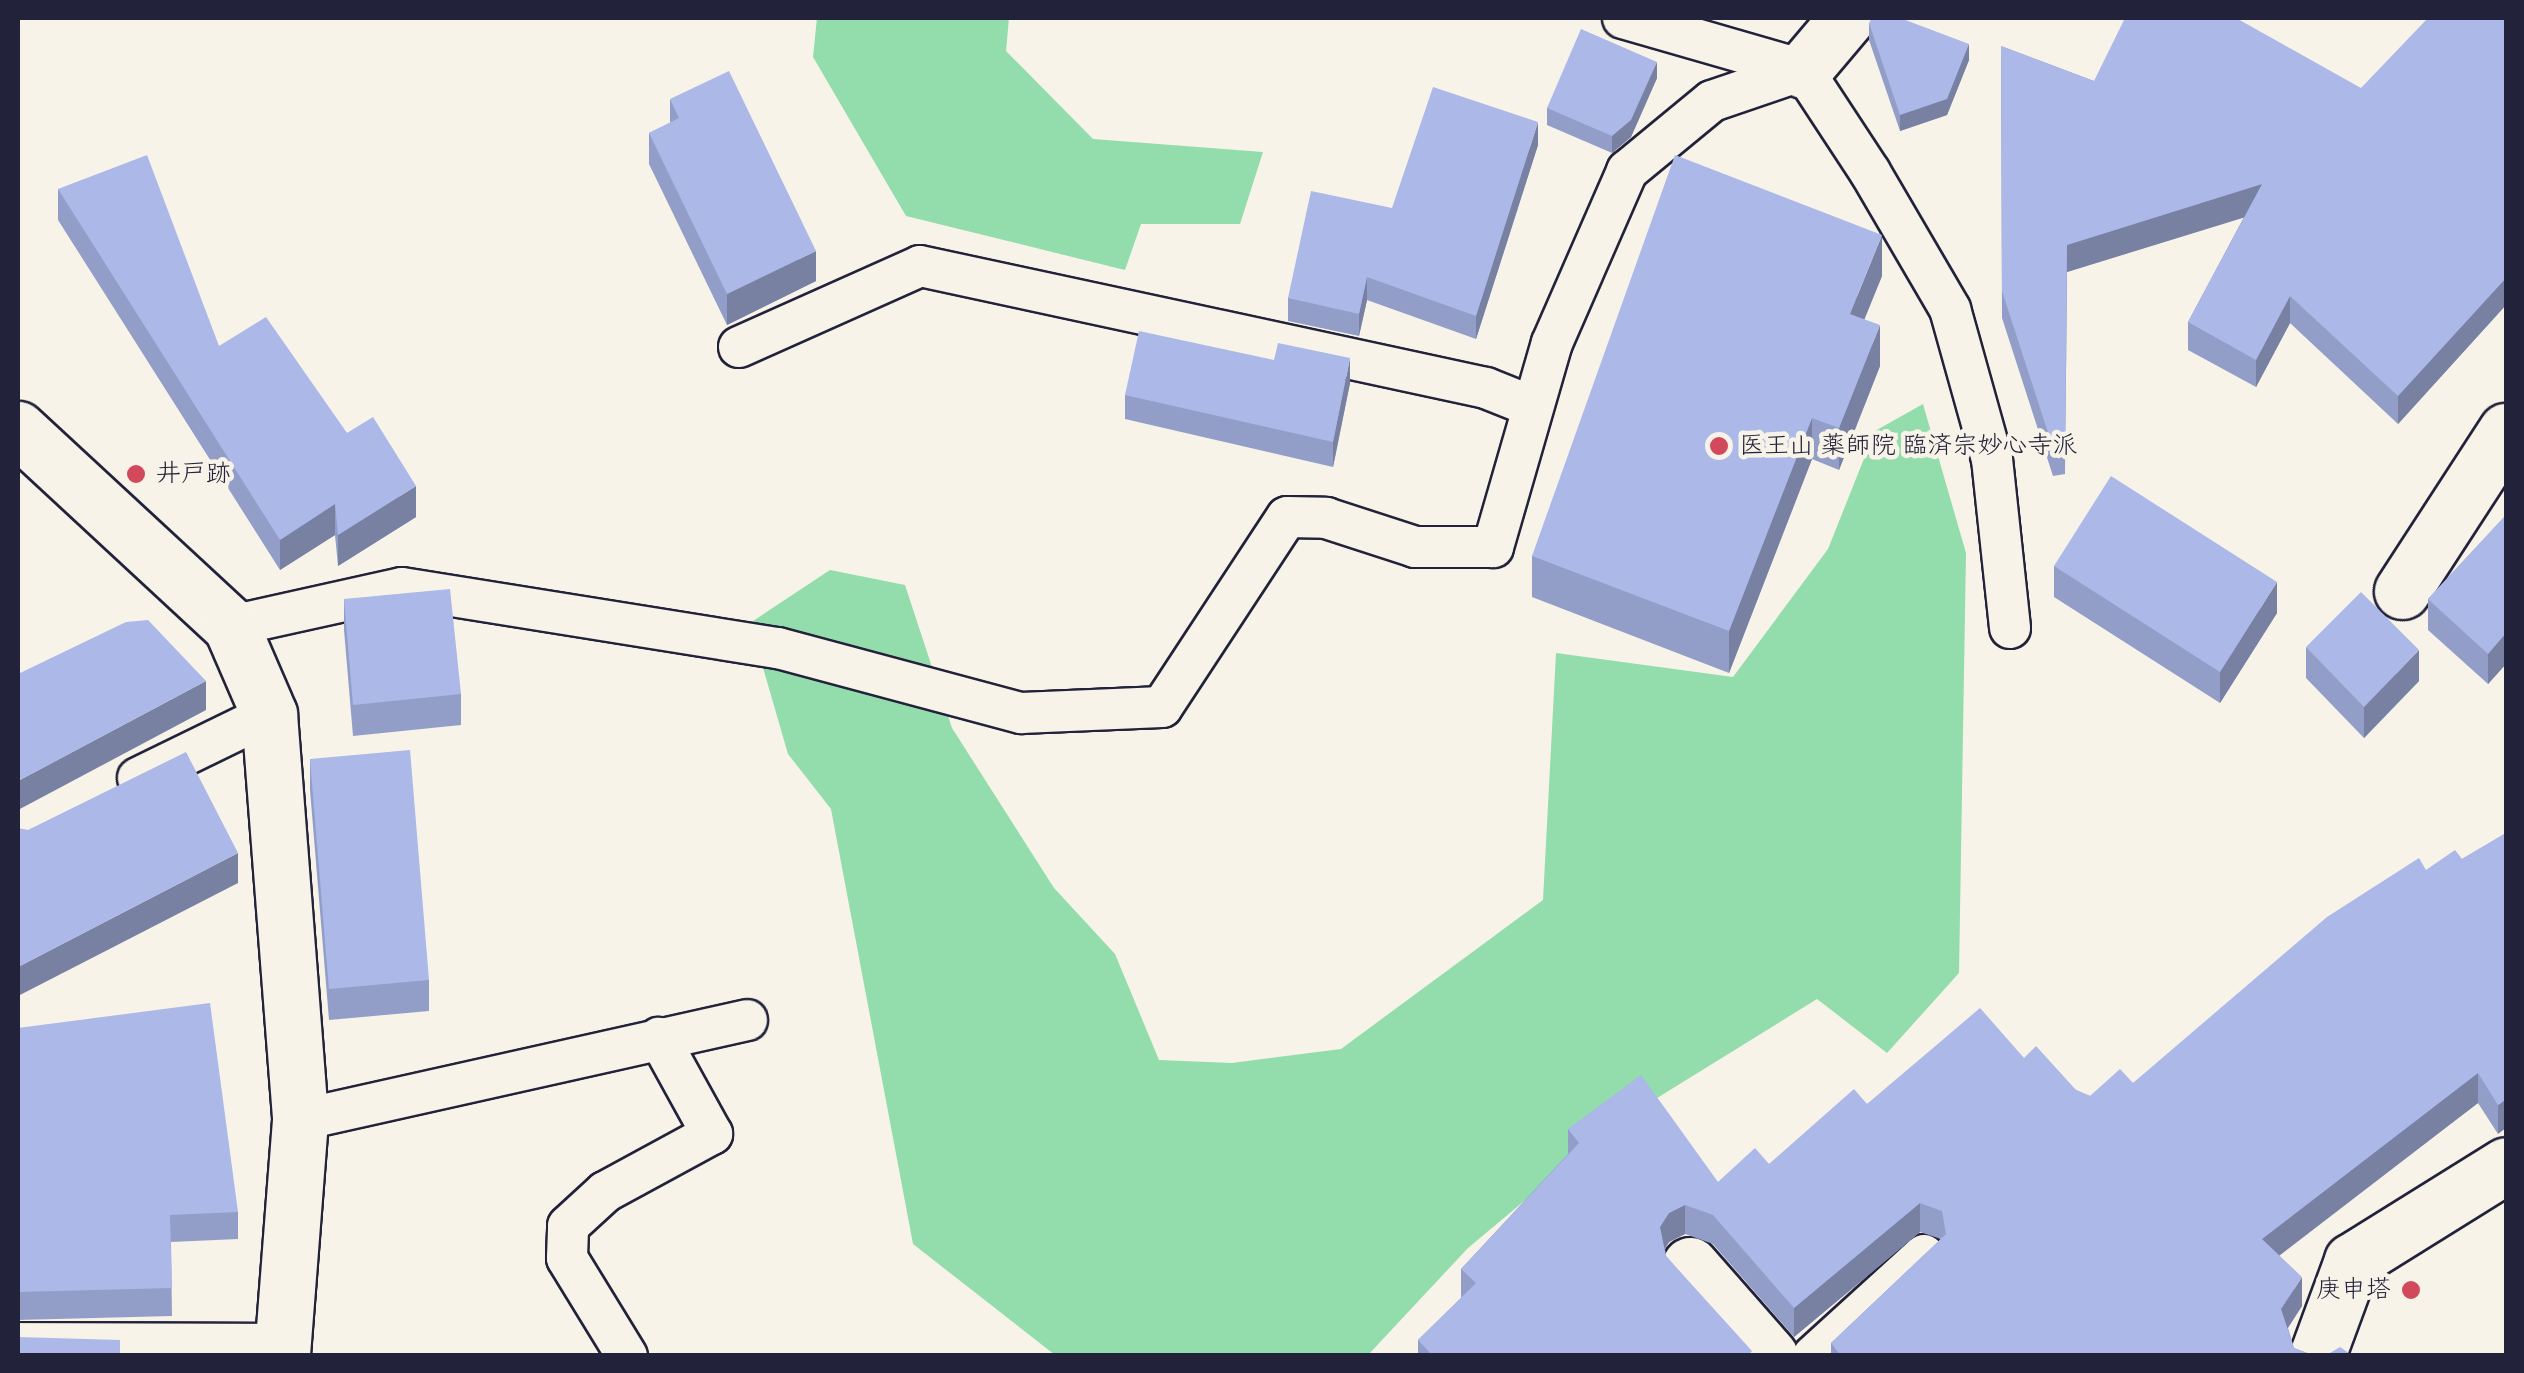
<!DOCTYPE html>
<meta charset="utf-8">
<style>
body{margin:0}
#map{position:relative;width:2524px;height:1373px;overflow:hidden;background:#f7f3e8;font-family:"Balsamiq Sans","Klee One",sans-serif}
div>[style]{position:absolute}
.green>*{inset:0;background:#93dcab}
.roads{filter:drop-shadow(2px 0 #22223b) drop-shadow(-2px 0 #22223b) drop-shadow(0 2px #22223b) drop-shadow(0 -2px #22223b)}
.service>*{height:40px;margin:-20px;padding:0 20px;transform-origin:20px;border-radius:20px;background:#f7f3e8}
.minor>*{height:55px;margin:-27.5px;padding:0 27.5px;transform-origin:27.5px;border-radius:27.5px;background:#f7f3e8}
.wall>*{inset:0;background:#939ec8}
.shaded-wall>*{inset:0;background:#7881a2}
.building>*{inset:0;background:#abb8e8}
.dots>*{width:28px;height:28px;translate:-50% -50%;box-sizing:border-box;border:5px solid #f7f3e8;border-radius:50%}
span{translate:-50% -50%;white-space:nowrap;text-align:center;line-height:1.15;-webkit-text-stroke:9px #f7f3e8;paint-order:stroke}
.poi-label{font-size:25px;color:#22223b}
.left{translate:0 -50%;text-align:left}
.right{translate:-100% -50%;text-align:right}
.frame{position:absolute;inset:0;border:20px solid #22223b;pointer-events:none}
</style>
<div id="map">
<div class="green">
<div style="clip-path:polygon(817px 18px,1009px 18px,1006px 51px,1093px 139px,1263px 152px,1240px 224px,1141px 224px,1125px 270px,906px 216px,813px 57px)"></div>
<div style="clip-path:polygon(1923px 404px,1966px 553px,1959px 973px,1887px 1053px,1817px 999px,1649px 1103px,1553px 1177px,1468px 1248px,1368px 1355px,1055px 1355px,913px 1244px,831px 809px,788px 754px,750px 623px,830px 570px,905px 585px,952px 728px,1054px 888px,1115px 954px,1159px 1060px,1232px 1063px,1341px 1049px,1543px 900px,1556px 653px,1733px 677px,1828px 549px,1875px 431px)"></div>
</div>
<div class="roads">
<div class="service">
<div style="left:1623px;top:18px;width:187px;rotate:16.1deg"></div>
<div style="left:1803px;top:70px;width:122px;rotate:56.7deg"></div>
<div style="left:1870px;top:172px;width:159px;rotate:59.7deg"></div>
<div style="left:1950px;top:309px;width:156px;rotate:74.4deg"></div>
<div style="left:1992px;top:459px;width:170px;rotate:83.9deg"></div>
<div style="left:739px;top:347px;width:198px;rotate:-24.1deg"></div>
<div style="left:920px;top:266px;width:579px;rotate:12.16deg"></div>
<div style="left:1486px;top:388px;width:48px;rotate:21.8deg"></div>
<div style="left:231px;top:626px;width:175px;rotate:-12.5deg"></div>
<div style="left:402px;top:588px;width:381px;rotate:9.1deg"></div>
<div style="left:778px;top:648px;width:252px;rotate:15deg"></div>
<div style="left:1021px;top:713px;width:141px;rotate:-2.4deg"></div>
<div style="left:1162px;top:707px;width:227px;rotate:-56.7deg"></div>
<div style="left:1287px;top:517px;width:39px;rotate:1deg"></div>
<div style="left:1326px;top:518px;width:94px;rotate:18deg"></div>
<div style="left:1415px;top:547px;width:78px"></div>
<div style="left:1493px;top:547px;width:212px;rotate:-73.9deg"></div>
<div style="left:1552px;top:343px;width:188px;rotate:-66.4deg"></div>
<div style="left:1627px;top:171px;width:110px;rotate:-39.5deg"></div>
<div style="left:1712px;top:101px;width:96px;rotate:-18.8deg"></div>
<div style="left:138px;top:778px;width:146px;rotate:-26deg"></div>
<div style="left:300px;top:1120px;width:458px;rotate:-12.6deg"></div>
<div style="left:18px;top:1343px;width:264px;rotate:0.2deg"></div>
<div style="left:627px;top:1356px;width:115px;rotate:-121.5deg"></div>
<div style="left:567px;top:1258px;width:32px;rotate:-88deg"></div>
<div style="left:568px;top:1226px;width:50px;rotate:-42.6deg"></div>
<div style="left:605px;top:1192px;width:122px;rotate:-28.5deg"></div>
<div style="left:712px;top:1134px;width:110px;rotate:-118.9deg"></div>
<div style="left:1813px;top:1356px;width:150px;rotate:-42.3deg"></div>
</div>
<div class="minor">
<div style="left:1803px;top:70px;width:68px;rotate:-49.8deg"></div>
<div style="left:18px;top:429px;width:290px;rotate:42.8deg"></div>
<div style="left:231px;top:626px;width:96px;rotate:66.6deg"></div>
<div style="left:269px;top:714px;width:407px;rotate:85.6deg"></div>
<div style="left:300px;top:1120px;width:237px;rotate:94.4deg"></div>
<div style="left:2402px;top:591px;width:191px;rotate:-57deg"></div>
<div style="left:1690px;top:1265px;width:121px;rotate:48.7deg"></div>
<div style="left:2317px;top:1356px;width:101px;rotate:-69.8deg"></div>
<div style="left:2352px;top:1261px;width:181px;rotate:-31.9deg"></div>
</div>
</div>
<div class="wall">
<div style="clip-path:polygon(2506px 18px,2506px 305px,2398px 424px,2290px 323px,2256px 387px,2188px 350px,2188px 322px,2244px 217px,2067px 272px,2065px 474px,2053px 476px,2002px 318px,2001px 46px,2094px 81px,2361px 88px)"></div>
<div style="clip-path:polygon(1869px 23px,1969px 60px,1947px 115px,1900px 131px,1869px 40px)"></div>
<div style="clip-path:polygon(1657px 78px,1631px 137px,1612px 153px,1547px 125px,1547px 108px)"></div>
<div style="clip-path:polygon(670px 99px,816px 281px,727px 325px,649px 164px,649px 133px,670px 123px)"></div>
<div style="clip-path:polygon(1538px 145px,1476px 339px,1367px 300px,1359px 336px,1288px 321px,1288px 298px,1392px 208px)"></div>
<div style="clip-path:polygon(58px 189px,219px 346px,347px 433px,416px 517px,338px 566px,335px 535px,280px 570px,58px 220px)"></div>
<div style="clip-path:polygon(1882px 276px,1864px 319px,1880px 366px,1839px 470px,1812px 459px,1729px 673px,1532px 597px,1532px 556px)"></div>
<div style="clip-path:polygon(1274px 360px,1350px 383px,1333px 467px,1125px 419px,1125px 395px)"></div>
<div style="clip-path:polygon(2506px 515px,2506px 664px,2488px 684px,2428px 630px,2428px 599px)"></div>
<div style="clip-path:polygon(2054px 566px,2277px 613px,2220px 703px,2054px 597px)"></div>
<div style="clip-path:polygon(344px 599px,461px 694px,461px 725px,353px 736px,344px 630px)"></div>
<div style="clip-path:polygon(2306px 647px,2419px 681px,2364px 738px,2306px 678px)"></div>
<div style="clip-path:polygon(310px 759px,429px 980px,429px 1011px,329px 1020px,310px 790px)"></div>
<div style="clip-path:polygon(2506px 833px,2498px 1134px,2478px 1103px,2279px 1255px,2302px 1306px,2288px 1328px,2294px 1348px,2315px 1356px,1831px 1356px,1831px 1343px,1941px 1239px,1920px 1232px,1794px 1337px,1713px 1244px,1685px 1234px,1669px 1242px,1665px 1249px,1666px 1256px,1752px 1356px,1418px 1356px,1418px 1340px,1461px 1298px,1461px 1269px,1568px 1154px,1568px 1129px,1718px 1182px,1769px 1164px,1867px 1104px,2024px 1058px,2076px 1090px,2090px 1096px,2133px 1083px,2426px 870px,2462px 859px)"></div>
<div style="clip-path:polygon(18px 1028px,238px 1212px,238px 1239px,171px 1242px,172px 1316px,18px 1320px)"></div>
</div>
<div class="shaded-wall">
<div style="clip-path:polygon(1969px 44px,1969px 60px,1947px 115px,1900px 131px,1900px 115px)"></div>
<div style="clip-path:polygon(1657px 62px,1657px 78px,1631px 137px,1612px 153px,1612px 136px)"></div>
<div style="clip-path:polygon(1538px 122px,1538px 145px,1476px 339px,1476px 316px)"></div>
<div style="clip-path:polygon(2262px 184px,2262px 212px,2067px 272px,2065px 474px,2067px 245px)"></div>
<div style="clip-path:polygon(1882px 235px,1882px 276px,1850px 355px,1850px 314px)"></div>
<div style="clip-path:polygon(816px 251px,816px 281px,727px 325px,727px 294px)"></div>
<div style="clip-path:polygon(1367px 277px,1367px 300px,1359px 336px,1359px 314px)"></div>
<div style="clip-path:polygon(2506px 278px,2506px 305px,2398px 424px,2398px 396px)"></div>
<div style="clip-path:polygon(2290px 296px,2290px 323px,2256px 387px,2256px 360px)"></div>
<div style="clip-path:polygon(1880px 325px,1880px 366px,1839px 470px,1839px 428px)"></div>
<div style="clip-path:polygon(1350px 358px,1350px 383px,1333px 467px,1333px 442px)"></div>
<div style="clip-path:polygon(1812px 418px,1812px 459px,1729px 673px,1729px 631px)"></div>
<div style="clip-path:polygon(416px 486px,416px 517px,338px 566px,338px 535px)"></div>
<div style="clip-path:polygon(335px 504px,335px 535px,280px 570px,280px 540px)"></div>
<div style="clip-path:polygon(2277px 582px,2277px 613px,2220px 703px,2220px 672px)"></div>
<div style="clip-path:polygon(19px 606px,19px 636px,18px 637px,18px 607px)"></div>
<div style="clip-path:polygon(2506px 633px,2506px 664px,2488px 684px,2488px 654px)"></div>
<div style="clip-path:polygon(2419px 650px,2419px 681px,2364px 738px,2364px 707px)"></div>
<div style="clip-path:polygon(206px 681px,206px 710px,18px 810px,18px 781px)"></div>
<div style="clip-path:polygon(238px 853px,238px 883px,18px 996px,18px 967px)"></div>
<div style="clip-path:polygon(2478px 1073px,2478px 1103px,2262px 1269px,2262px 1239px)"></div>
<div style="clip-path:polygon(2506px 1099px,2506px 1128px,2498px 1134px,2498px 1105px)"></div>
<div style="clip-path:polygon(1920px 1203px,1920px 1232px,1794px 1337px,1794px 1308px)"></div>
<div style="clip-path:polygon(1685px 1205px,1685px 1234px,1669px 1242px,1660px 1256px,1660px 1227px,1669px 1213px)"></div>
<div style="clip-path:polygon(2302px 1277px,2302px 1306px,2281px 1338px,2281px 1309px)"></div>
</div>
<div class="building">
<div style="clip-path:polygon(1872px 18px,1900px 18px,1969px 44px,1947px 99px,1900px 115px,1869px 23px)"></div>
<div style="clip-path:polygon(2125px 18px,2236px 18px,2361px 88px,2428px 18px,2506px 18px,2506px 278px,2398px 396px,2290px 296px,2256px 360px,2188px 322px,2262px 184px,2067px 245px,2065px 446px,2053px 448px,2002px 291px,2001px 46px,2094px 81px)"></div>
<div style="clip-path:polygon(1581px 29px,1657px 62px,1631px 120px,1612px 136px,1547px 108px)"></div>
<div style="clip-path:polygon(729px 71px,816px 251px,727px 294px,649px 133px,679px 118px,670px 99px)"></div>
<div style="clip-path:polygon(1433px 87px,1538px 122px,1476px 316px,1367px 277px,1359px 314px,1288px 298px,1311px 191px,1392px 208px)"></div>
<div style="clip-path:polygon(147px 155px,219px 346px,266px 317px,347px 433px,373px 417px,416px 486px,338px 535px,335px 504px,280px 540px,58px 189px)"></div>
<div style="clip-path:polygon(1675px 155px,1882px 235px,1850px 314px,1880px 325px,1839px 428px,1812px 418px,1729px 631px,1532px 556px)"></div>
<div style="clip-path:polygon(1139px 331px,1274px 360px,1278px 343px,1350px 358px,1333px 442px,1125px 395px)"></div>
<div style="clip-path:polygon(2111px 476px,2277px 582px,2220px 672px,2054px 566px)"></div>
<div style="clip-path:polygon(2506px 515px,2506px 633px,2488px 654px,2428px 599px)"></div>
<div style="clip-path:polygon(450px 589px,461px 694px,353px 705px,344px 599px)"></div>
<div style="clip-path:polygon(2361px 592px,2419px 650px,2364px 707px,2306px 647px)"></div>
<div style="clip-path:polygon(148px 620px,206px 681px,18px 781px,18px 674px,126px 622px)"></div>
<div style="clip-path:polygon(410px 750px,429px 980px,329px 989px,310px 759px)"></div>
<div style="clip-path:polygon(186px 752px,238px 853px,18px 967px,18px 828px,28px 830px)"></div>
<div style="clip-path:polygon(2506px 833px,2506px 1099px,2498px 1105px,2478px 1073px,2262px 1239px,2302px 1277px,2281px 1309px,2294px 1348px,2315px 1356px,1841px 1356px,1831px 1343px,1946px 1234px,1942px 1211px,1920px 1203px,1794px 1308px,1713px 1215px,1685px 1205px,1669px 1213px,1660px 1227px,1666px 1256px,1752px 1351px,1748px 1356px,1433px 1356px,1418px 1340px,1476px 1283px,1461px 1269px,1579px 1143px,1568px 1129px,1641px 1075px,1718px 1182px,1755px 1148px,1769px 1164px,1854px 1089px,1867px 1104px,1980px 1008px,2024px 1058px,2036px 1046px,2076px 1090px,2090px 1096px,2120px 1069px,2133px 1083px,2327px 917px,2419px 858px,2426px 870px,2455px 850px,2462px 859px)"></div>
<div style="clip-path:polygon(210px 1003px,238px 1212px,170px 1215px,172px 1288px,18px 1292px,18px 1028px)"></div>
<div style="clip-path:polygon(18px 1337px,120px 1340px,120px 1356px,18px 1356px)"></div>
<div style="clip-path:polygon(2340px 1347px,2353px 1356px,2325px 1356px)"></div>
</div>
<div class="dots">
<div style="left:1719px;top:446px;background:#d1495b"></div>
<div style="left:136px;top:474px;background:#d1495b"></div>
<div style="left:2411px;top:1290px;background:#d1495b"></div>
</div>
<div class="poi-label">
<span class="left" style="left:1739px;top:446px">医王山 薬師院 臨済宗妙心寺派</span>
<span class="left" style="left:156px;top:474px">井戸跡</span>
<span class="right" style="left:2391px;top:1290px">庚申塔</span>
</div>
<div class="frame"></div>
</div>
